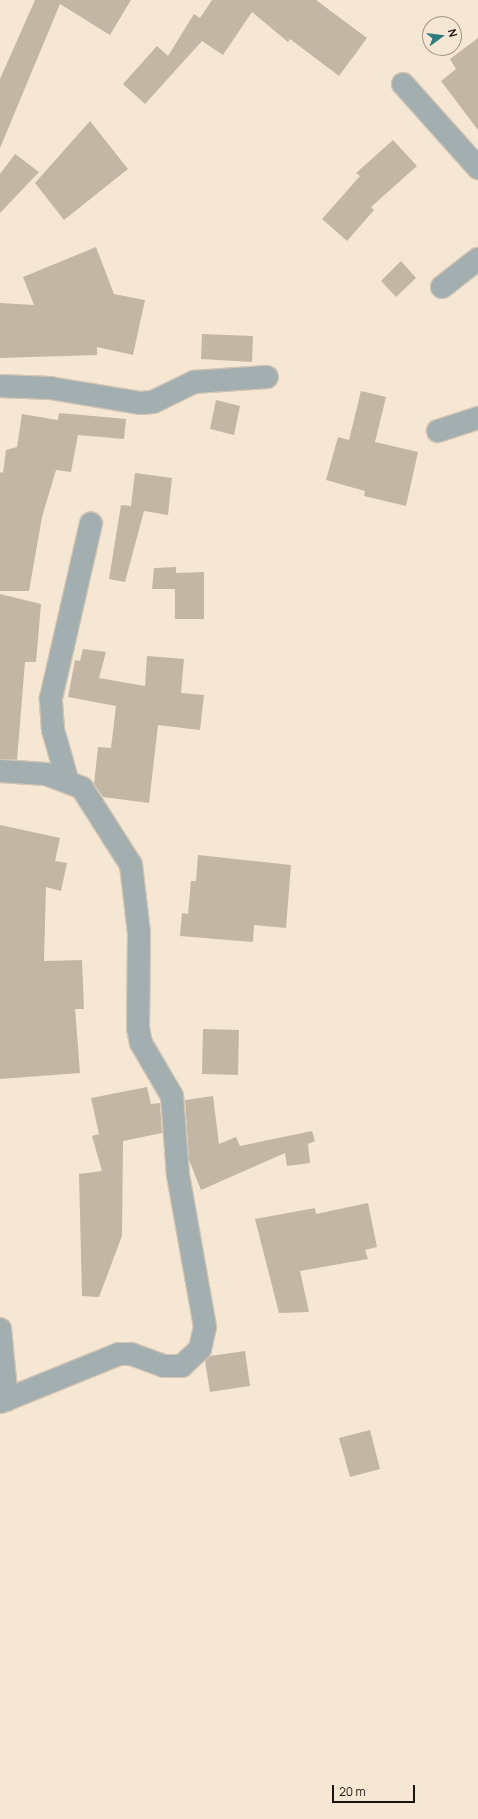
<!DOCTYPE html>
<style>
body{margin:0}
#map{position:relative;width:478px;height:1819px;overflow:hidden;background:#f6e7d4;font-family:Manrope,sans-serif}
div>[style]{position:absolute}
.building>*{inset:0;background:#c4b6a4}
.roads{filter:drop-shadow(1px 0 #d3c5b4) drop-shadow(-1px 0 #d3c5b4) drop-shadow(0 1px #d3c5b4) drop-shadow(0 -1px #d3c5b4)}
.street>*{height:22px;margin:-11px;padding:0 11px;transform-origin:11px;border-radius:11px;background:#a2aeaf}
span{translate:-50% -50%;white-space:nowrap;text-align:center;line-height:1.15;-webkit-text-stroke:4px #f6e7d4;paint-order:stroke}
.north{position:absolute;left:422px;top:16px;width:40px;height:40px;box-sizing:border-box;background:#f6e7d4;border:1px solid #9e9385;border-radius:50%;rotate:75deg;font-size:11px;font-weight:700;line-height:16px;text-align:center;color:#19140e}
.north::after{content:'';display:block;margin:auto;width:14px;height:18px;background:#327a82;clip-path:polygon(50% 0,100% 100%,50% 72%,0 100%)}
.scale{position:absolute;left:332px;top:1785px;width:83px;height:18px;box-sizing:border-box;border:2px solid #19140e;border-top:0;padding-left:5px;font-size:12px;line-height:14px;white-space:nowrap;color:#19140e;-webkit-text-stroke:3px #f6e7d4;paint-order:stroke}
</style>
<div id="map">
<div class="building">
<div style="clip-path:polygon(35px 0,131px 0,110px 35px,60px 4px,0 148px,0 79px)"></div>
<div style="clip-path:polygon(212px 0,316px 0,367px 38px,339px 76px,290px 39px,288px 42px,252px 12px,223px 55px,202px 41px,145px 104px,123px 84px,157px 46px,168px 56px,194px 14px,200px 18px)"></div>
<div style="clip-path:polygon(478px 38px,478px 130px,441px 81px,456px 69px,450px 59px)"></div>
<div style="clip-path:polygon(90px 121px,128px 169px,64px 220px,35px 183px)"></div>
<div style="clip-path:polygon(393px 140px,417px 166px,371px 207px,374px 210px,347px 241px,322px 219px,360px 176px,356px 173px)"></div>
<div style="clip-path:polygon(15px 154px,39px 172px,0 213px,0 174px)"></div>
<div style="clip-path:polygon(96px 247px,114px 294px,145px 300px,133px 355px,97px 347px,97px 355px,0 358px,0 303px,34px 305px,23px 277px)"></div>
<div style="clip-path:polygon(401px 261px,416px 278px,396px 297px,381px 281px)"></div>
<div style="clip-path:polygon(202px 334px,253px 336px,252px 362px,201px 359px)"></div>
<div style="clip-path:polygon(361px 391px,386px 397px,375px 442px,418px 452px,406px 506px,364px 496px,365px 491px,326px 480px,338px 437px,349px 440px)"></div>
<div style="clip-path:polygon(216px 400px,240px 406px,234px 435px,210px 429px)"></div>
<div style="clip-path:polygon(59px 413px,126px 419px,124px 439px,78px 435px,71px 472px,56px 470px,42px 517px,29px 591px,0 591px,0 472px,3px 473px,6px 450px,17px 447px,22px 414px,58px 420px)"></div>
<div style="clip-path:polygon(135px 473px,172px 478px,168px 515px,144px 511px,125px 582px,109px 579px,121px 505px,131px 506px)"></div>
<div style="clip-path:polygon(176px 567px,176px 573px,204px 572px,204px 619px,175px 619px,175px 589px,152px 589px,154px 568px)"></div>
<div style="clip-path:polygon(0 594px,41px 604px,36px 662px,25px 662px,17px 760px,0 759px)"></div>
<div style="clip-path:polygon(83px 649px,106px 652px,99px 678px,145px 686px,147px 656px,184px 659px,181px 693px,204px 695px,200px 730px,158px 725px,149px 803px,103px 797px,94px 784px,98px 747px,111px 748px,116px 706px,68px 697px,75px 660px,80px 661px)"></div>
<div style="clip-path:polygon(0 825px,60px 838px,55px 861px,67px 863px,61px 891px,46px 887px,44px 961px,82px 960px,84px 1009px,75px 1009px,80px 1073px,0 1079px)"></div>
<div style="clip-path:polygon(198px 855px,291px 865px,286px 928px,254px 925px,253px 942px,180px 936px,182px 913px,188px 914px,191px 881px,196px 881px)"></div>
<div style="clip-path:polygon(203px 1029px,239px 1030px,238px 1075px,202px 1074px)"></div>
<div style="clip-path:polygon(147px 1087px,151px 1104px,160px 1103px,162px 1133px,123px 1141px,122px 1236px,99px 1297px,82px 1296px,79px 1174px,102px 1171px,92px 1136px,99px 1134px,91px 1098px)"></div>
<div style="clip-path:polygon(213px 1096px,219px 1144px,236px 1137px,240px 1146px,312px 1131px,315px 1141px,308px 1144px,310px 1163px,287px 1166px,285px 1153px,201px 1190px,189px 1160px,185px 1100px)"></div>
<div style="clip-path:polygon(368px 1203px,377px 1247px,365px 1250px,368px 1259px,300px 1271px,309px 1312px,279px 1313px,255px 1219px,315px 1208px,316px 1214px)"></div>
<div style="clip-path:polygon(245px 1351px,250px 1386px,210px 1392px,205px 1361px,210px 1356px)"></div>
<div style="clip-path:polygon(370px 1430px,380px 1469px,350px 1477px,339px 1438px)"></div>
</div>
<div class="roads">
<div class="street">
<div style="left:403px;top:84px;width:113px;rotate:48.2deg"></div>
<div style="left:442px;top:287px;width:46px;rotate:-37.9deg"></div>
<div style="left:0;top:386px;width:50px;rotate:2.3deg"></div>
<div style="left:50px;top:388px;width:92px;rotate:9.4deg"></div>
<div style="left:141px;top:403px;width:12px;rotate:-5deg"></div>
<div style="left:153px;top:402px;width:46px;rotate:-26deg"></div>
<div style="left:194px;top:382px;width:73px;rotate:-3.9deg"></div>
<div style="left:438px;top:431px;width:42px;rotate:-18deg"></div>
<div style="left:0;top:771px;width:46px;rotate:3.7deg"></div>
<div style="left:46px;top:774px;width:39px;rotate:21deg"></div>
<div style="left:82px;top:788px;width:91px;rotate:57.5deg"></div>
<div style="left:131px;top:865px;width:68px;rotate:83.3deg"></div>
<div style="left:139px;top:933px;width:95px;rotate:90.6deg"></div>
<div style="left:138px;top:1028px;width:15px;rotate:79deg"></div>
<div style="left:141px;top:1043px;width:61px;rotate:59.7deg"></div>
<div style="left:172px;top:1096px;width:79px;rotate:85.7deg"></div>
<div style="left:178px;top:1175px;width:154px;rotate:79.9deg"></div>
<div style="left:205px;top:1327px;width:23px;rotate:103deg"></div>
<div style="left:200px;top:1349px;width:25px;rotate:137deg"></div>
<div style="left:182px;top:1366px;width:18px;rotate:180deg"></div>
<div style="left:164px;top:1366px;width:35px;rotate:-160deg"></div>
<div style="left:131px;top:1354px;width:12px;rotate:180deg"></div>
<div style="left:119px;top:1354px;width:128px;rotate:158deg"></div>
<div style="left:67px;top:779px;width:51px;rotate:-105.9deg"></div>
<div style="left:53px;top:730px;width:32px;rotate:-94deg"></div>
<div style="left:51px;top:698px;width:179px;rotate:-77.1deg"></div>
<div style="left:0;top:1329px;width:71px;rotate:84.4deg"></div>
</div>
</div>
<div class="north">N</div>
<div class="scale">20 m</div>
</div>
